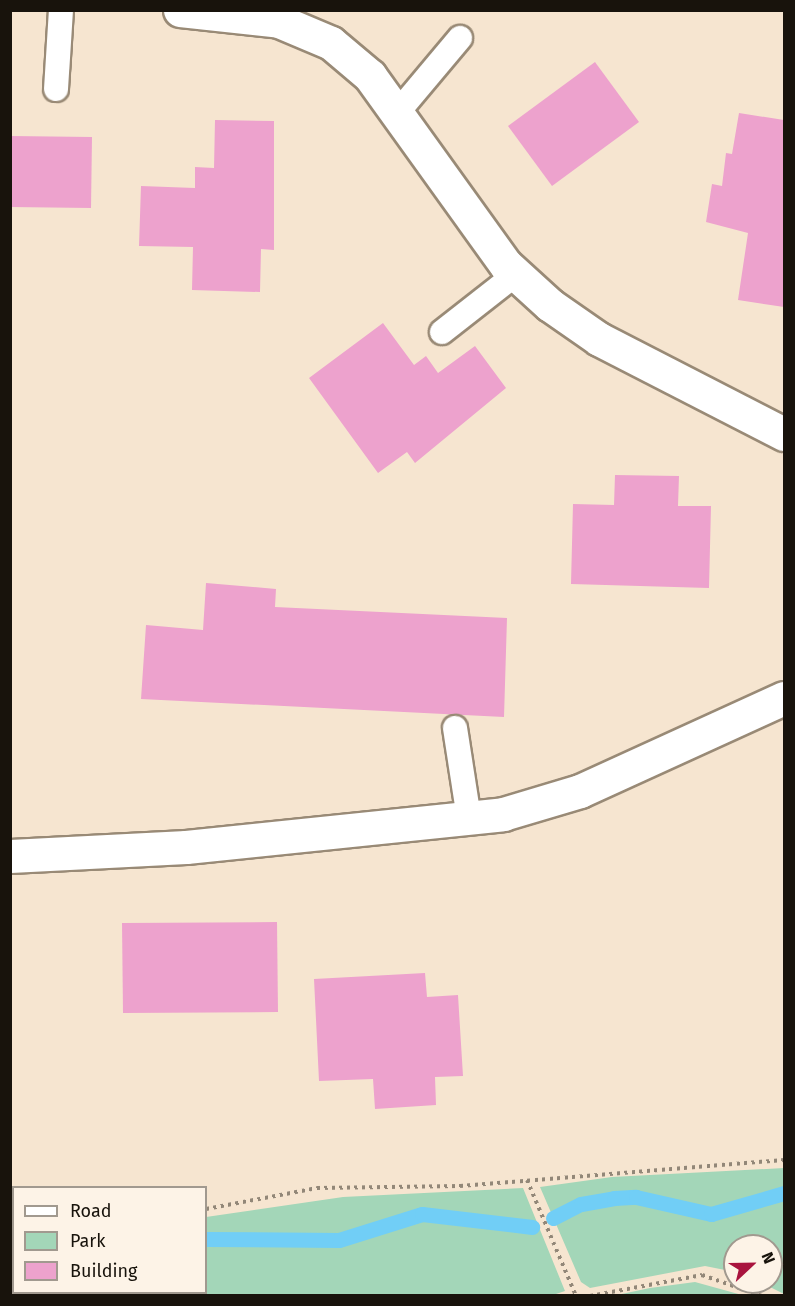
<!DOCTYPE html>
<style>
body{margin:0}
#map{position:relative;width:795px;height:1306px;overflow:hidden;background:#f6e5d0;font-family:"Fira Sans",sans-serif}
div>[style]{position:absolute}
.green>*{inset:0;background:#a3d6b8}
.stream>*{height:15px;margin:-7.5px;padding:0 7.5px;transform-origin:7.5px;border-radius:7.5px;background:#71cef6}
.building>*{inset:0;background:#eda2cd}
.path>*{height:4px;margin-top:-2px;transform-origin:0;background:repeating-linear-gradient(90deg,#928778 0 3px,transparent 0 7.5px)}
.roads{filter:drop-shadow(2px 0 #998a76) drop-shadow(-2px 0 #998a76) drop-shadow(0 2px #998a76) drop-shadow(0 -2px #998a76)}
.service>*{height:24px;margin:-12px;padding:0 12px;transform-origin:12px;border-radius:12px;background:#fff}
.minor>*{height:33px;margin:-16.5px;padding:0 16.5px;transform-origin:16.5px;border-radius:16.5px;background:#fff}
span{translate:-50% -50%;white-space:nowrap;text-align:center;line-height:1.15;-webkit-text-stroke:6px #fdf3e7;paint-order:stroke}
.frame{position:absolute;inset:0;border:12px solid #18130c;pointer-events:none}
.legend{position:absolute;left:12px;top:1186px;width:195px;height:108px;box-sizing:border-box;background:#fdf3e7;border:2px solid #a1998f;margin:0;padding:8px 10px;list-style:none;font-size:18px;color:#18130c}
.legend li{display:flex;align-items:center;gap:12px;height:30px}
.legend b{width:30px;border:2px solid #a1998f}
.north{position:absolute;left:723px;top:1234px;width:60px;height:60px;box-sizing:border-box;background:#fdf3e7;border:2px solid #a1998f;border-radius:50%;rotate:68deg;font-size:16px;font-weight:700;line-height:24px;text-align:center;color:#18130c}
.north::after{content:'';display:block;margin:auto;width:21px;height:27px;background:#a9133e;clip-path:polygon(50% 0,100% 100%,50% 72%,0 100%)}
</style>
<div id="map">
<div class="green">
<div style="clip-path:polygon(784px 1168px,784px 1294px,760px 1282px,771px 1282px,771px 1246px,735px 1246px,735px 1272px,705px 1266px,590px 1288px,581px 1282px,540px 1187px,612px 1177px)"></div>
<div style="clip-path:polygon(523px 1188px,565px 1291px,553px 1295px,11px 1295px,11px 1230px,14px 1292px,206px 1292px,206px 1217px,343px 1197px)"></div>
<div style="clip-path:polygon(695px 1282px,742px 1295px,617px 1295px,650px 1288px)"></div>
</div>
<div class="stream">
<div style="left:553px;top:1218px;width:31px;rotate:-27deg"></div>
<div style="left:581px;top:1204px;width:34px;rotate:-10deg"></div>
<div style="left:614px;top:1198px;width:22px;rotate:-3deg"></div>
<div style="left:636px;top:1197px;width:77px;rotate:12.8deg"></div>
<div style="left:711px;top:1214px;width:76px;rotate:-16deg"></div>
<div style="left:206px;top:1239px;width:133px;rotate:0.4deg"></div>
<div style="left:339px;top:1240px;width:87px;rotate:-17.4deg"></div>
<div style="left:422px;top:1214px;width:111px;rotate:6.7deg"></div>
<div style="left:10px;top:1246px;width:4px"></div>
</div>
<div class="building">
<div style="clip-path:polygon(595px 62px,639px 122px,552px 186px,508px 126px)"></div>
<div style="clip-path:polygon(739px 113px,784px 120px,784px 307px,738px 300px,748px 233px,706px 222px,712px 184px,722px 186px,726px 153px,732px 154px)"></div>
<div style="clip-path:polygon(215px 120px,274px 121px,274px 250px,261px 249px,260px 292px,192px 290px,193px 247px,139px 246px,141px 186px,195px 188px,195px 167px,214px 168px)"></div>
<div style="clip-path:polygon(10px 136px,92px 137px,91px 208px,10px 207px)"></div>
<div style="clip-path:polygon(383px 323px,414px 365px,426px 356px,438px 373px,475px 346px,506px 388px,415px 463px,407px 452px,378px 473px,309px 378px)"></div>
<div style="clip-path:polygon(615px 475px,679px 476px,678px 506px,711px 506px,709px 588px,571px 584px,573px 504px,614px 505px)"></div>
<div style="clip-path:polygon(206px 583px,276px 589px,275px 607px,507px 618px,504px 717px,141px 699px,146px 625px,203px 630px)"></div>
<div style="clip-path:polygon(277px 922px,278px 1012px,123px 1013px,122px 923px)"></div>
<div style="clip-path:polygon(425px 973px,427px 997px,458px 995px,463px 1076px,435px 1077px,436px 1105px,375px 1109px,373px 1079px,319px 1081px,314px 979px)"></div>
</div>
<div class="path">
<div style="left:527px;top:1180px;width:126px;rotate:67.1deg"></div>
<div style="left:206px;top:1209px;width:113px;rotate:-10.7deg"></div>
<div style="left:317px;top:1188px;width:143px;rotate:-0.8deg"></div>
<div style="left:460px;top:1186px;width:325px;rotate:-4.6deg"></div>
<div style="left:10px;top:1224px;width:4px"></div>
<div style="left:590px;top:1296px;width:114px;rotate:-10.6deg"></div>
<div style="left:702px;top:1275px;width:64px;rotate:19.3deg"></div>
</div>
<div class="roads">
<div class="service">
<div style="left:56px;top:89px;width:79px;rotate:-86.4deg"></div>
<div style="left:397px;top:113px;width:98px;rotate:-50deg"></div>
<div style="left:442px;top:332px;width:94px;rotate:-38.1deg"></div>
<div style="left:455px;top:728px;width:91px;rotate:81.2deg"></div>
</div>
<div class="minor">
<div style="left:180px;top:10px;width:100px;rotate:6.3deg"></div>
<div style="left:279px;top:21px;width:56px;rotate:22.9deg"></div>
<div style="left:331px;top:43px;width:51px;rotate:40.2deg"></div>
<div style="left:370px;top:76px;width:233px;rotate:54.3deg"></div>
<div style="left:506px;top:265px;width:59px;rotate:42.3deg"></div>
<div style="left:550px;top:305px;width:60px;rotate:34.8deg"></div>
<div style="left:599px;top:339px;width:208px;rotate:27.2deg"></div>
<div style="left:10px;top:856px;width:176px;rotate:-2.9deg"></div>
<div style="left:186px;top:847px;width:319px;rotate:-5.9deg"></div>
<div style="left:503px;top:814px;width:80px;rotate:-16.6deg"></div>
<div style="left:580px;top:791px;width:224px;rotate:-24.5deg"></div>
</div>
</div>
<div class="frame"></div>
<ul class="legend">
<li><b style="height:8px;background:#fff"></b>Road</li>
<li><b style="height:16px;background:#a3d6b8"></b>Park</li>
<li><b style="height:16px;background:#eda2cd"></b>Building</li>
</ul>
<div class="north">N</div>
</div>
